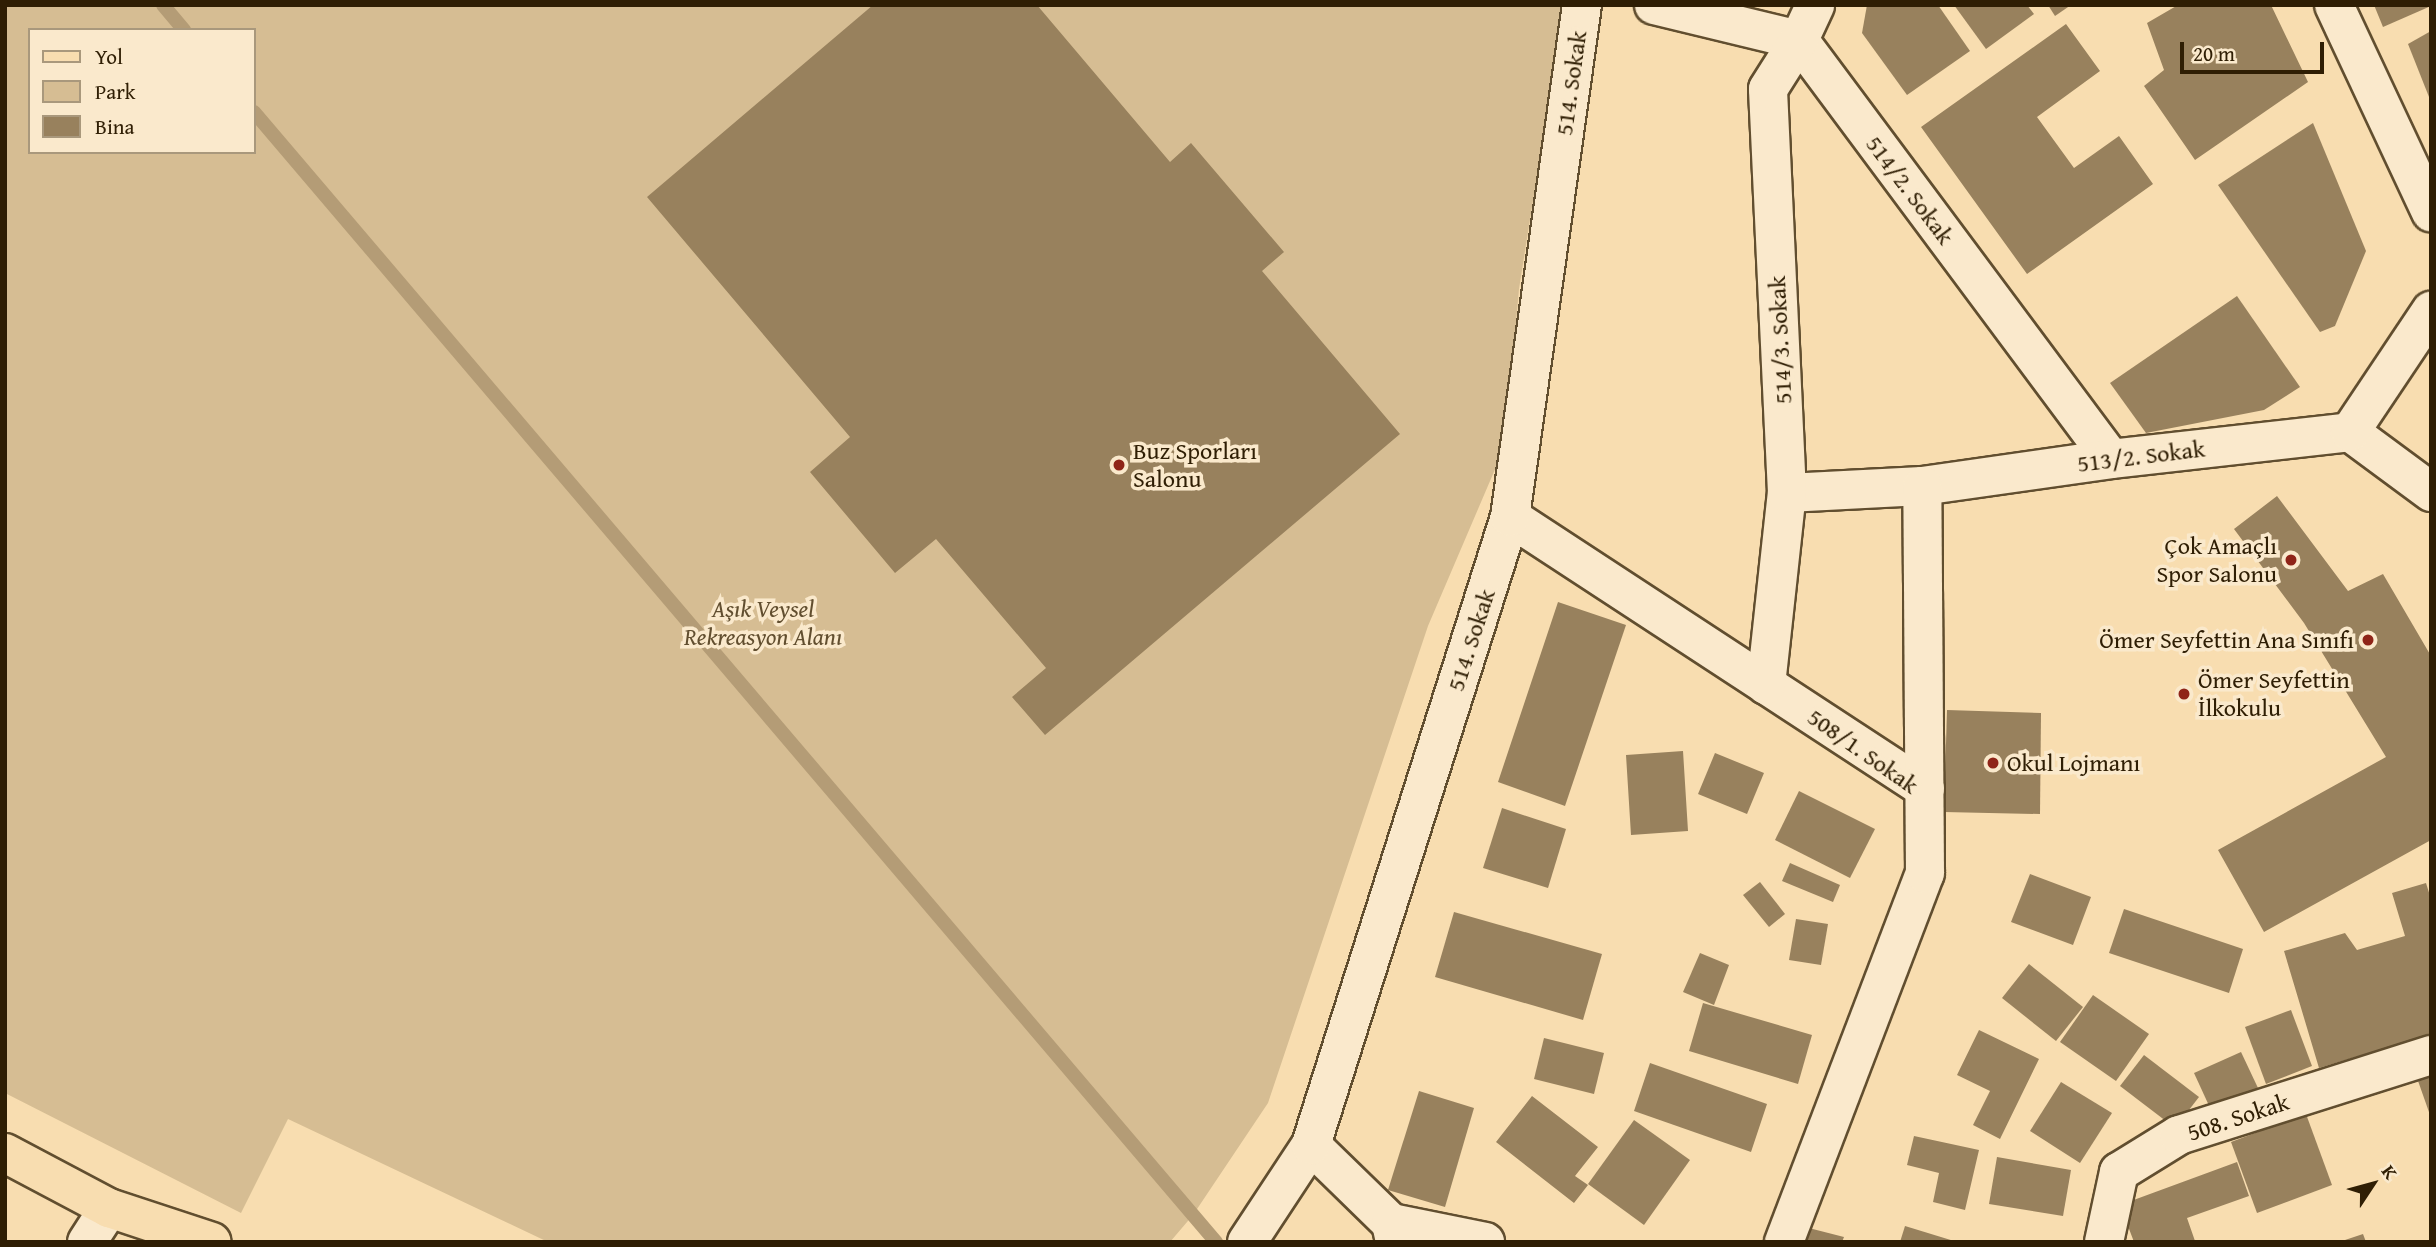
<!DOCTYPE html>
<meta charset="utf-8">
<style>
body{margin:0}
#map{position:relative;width:2436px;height:1247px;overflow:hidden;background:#f8ddb0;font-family:"Gentium Book Plus",serif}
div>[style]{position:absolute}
.green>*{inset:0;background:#d6bd93}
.stream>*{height:14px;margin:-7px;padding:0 7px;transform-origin:7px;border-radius:7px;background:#b49c76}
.building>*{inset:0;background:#98815d}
.roads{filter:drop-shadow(2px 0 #614e2f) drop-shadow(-2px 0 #614e2f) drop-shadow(0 2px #614e2f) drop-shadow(0 -2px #614e2f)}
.minor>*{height:38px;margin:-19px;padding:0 19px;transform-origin:19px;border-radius:19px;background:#fae9cc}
.major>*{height:38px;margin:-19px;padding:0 19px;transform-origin:19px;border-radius:19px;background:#f8ddb0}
.dots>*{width:19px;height:19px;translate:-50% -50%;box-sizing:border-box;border:4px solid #fae9cc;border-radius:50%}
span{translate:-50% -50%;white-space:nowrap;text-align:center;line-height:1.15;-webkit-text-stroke:7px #fae9cc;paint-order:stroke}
.street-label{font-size:24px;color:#2f1e04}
.poi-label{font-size:24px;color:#2f1e04}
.left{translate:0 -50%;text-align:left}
.right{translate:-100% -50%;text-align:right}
.park-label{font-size:24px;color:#614e2f;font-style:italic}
.frame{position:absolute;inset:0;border:7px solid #2f1e04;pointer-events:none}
.legend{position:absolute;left:28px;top:28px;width:228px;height:126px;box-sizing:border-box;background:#fae9cc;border:2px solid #a9987c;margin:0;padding:9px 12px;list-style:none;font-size:21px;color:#2f1e04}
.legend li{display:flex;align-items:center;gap:14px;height:35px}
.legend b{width:35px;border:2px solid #a9987c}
.north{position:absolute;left:2338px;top:1149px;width:70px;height:70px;-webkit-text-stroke:5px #fae9cc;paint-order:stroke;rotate:54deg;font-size:19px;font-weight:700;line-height:28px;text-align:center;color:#2f1e04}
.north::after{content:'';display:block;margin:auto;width:24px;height:32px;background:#2f1e04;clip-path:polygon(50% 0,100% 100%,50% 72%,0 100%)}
.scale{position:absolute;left:2180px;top:42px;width:144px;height:32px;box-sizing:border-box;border:4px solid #2f1e04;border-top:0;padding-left:9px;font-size:21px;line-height:24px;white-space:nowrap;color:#2f1e04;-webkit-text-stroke:5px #fae9cc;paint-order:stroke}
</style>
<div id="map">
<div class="green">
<div style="clip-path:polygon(evenodd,5px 5px,1564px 5px,1519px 289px,1505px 446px,1428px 626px,1268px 1103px,1193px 1215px,1170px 1242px,548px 1242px,288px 1119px,241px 1213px,5px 1093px,5px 5px,30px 30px,254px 30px,254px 152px,30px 152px,30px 30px)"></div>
</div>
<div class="stream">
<div style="left:163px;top:5px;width:33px;rotate:50deg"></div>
<div style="left:254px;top:112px;width:1484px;rotate:49.59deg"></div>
</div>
<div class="building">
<div style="clip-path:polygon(873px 5px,1037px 5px,1170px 162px,1191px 143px,1284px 252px,1262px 271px,1400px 434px,1045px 735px,1012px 697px,1046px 668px,936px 539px,895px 573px,810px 472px,850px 437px,647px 197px)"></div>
<div style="clip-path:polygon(1867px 5px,1938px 5px,1970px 51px,1907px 95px,1862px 33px)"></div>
<div style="clip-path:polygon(1954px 5px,2027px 5px,2034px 14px,1986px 49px)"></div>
<div style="clip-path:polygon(2048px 5px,2071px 5px,2055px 16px)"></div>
<div style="clip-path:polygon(2178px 5px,2271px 5px,2308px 82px,2195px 160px,2144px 86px,2164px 70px,2147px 23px)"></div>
<div style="clip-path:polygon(2374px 5px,2431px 5px,2431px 6px,2383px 27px)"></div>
<div style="clip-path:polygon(2066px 24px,2100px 71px,2037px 117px,2074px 168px,2119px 136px,2153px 184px,2027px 274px,1921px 127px)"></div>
<div style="clip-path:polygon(2431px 31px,2431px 102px,2408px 44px)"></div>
<div style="clip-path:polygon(2313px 123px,2366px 251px,2335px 326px,2320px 332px,2218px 185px)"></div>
<div style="clip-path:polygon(2237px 296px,2300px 387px,2264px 410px,2146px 433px,2110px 383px)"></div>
<div style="clip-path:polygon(2277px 496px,2348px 591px,2383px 574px,2431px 656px,2431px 840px,2264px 932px,2218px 850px,2386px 757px,2304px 623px,2234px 529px)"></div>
<div style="clip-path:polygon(1558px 602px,1626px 625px,1565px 806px,1498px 782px)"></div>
<div style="clip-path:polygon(1947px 710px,2041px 713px,2040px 814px,1944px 812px)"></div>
<div style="clip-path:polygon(1683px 751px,1688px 831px,1631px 835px,1626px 755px)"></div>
<div style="clip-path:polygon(1715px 753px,1764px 773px,1747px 814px,1698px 794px)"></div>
<div style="clip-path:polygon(1799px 791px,1875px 829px,1850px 878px,1775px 840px)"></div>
<div style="clip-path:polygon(1502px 808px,1566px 829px,1548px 888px,1483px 868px)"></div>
<div style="clip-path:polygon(1790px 863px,1840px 885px,1833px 902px,1782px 881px)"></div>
<div style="clip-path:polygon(2030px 874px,2091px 897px,2073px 945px,2011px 922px)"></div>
<div style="clip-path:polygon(1760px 882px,1785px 914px,1769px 927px,1743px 895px)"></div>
<div style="clip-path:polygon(2426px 883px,2431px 899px,2431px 1034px,2319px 1068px,2284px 951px,2345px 933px,2357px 950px,2405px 936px,2392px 893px)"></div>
<div style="clip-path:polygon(2124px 909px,2243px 949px,2229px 993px,2109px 953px)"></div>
<div style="clip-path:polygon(1454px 912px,1602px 954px,1583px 1020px,1435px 977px)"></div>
<div style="clip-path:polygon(1796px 919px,1828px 924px,1821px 965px,1789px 960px)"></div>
<div style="clip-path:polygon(1700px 953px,1729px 965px,1714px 1005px,1683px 992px)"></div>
<div style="clip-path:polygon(2029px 964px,2083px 1007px,2056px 1041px,2002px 998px)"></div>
<div style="clip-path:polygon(2093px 995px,2149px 1034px,2116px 1081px,2060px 1042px)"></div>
<div style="clip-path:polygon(1703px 1003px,1812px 1035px,1798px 1084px,1689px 1051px)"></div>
<div style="clip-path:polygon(2291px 1010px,2312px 1066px,2266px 1084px,2245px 1027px)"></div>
<div style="clip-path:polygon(1979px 1030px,2039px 1059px,2000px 1139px,1973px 1125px,1990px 1091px,1957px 1075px)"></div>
<div style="clip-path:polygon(1544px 1038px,1604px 1053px,1594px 1094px,1534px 1079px)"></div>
<div style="clip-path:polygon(2241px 1052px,2258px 1088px,2211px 1110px,2194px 1073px)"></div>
<div style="clip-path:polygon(2144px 1055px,2199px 1097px,2175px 1128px,2120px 1086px)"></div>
<div style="clip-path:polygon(1650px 1063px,1767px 1104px,1751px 1152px,1634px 1111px)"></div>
<div style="clip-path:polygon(2431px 1073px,2431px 1115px,2430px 1115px,2417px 1078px)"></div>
<div style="clip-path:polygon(2061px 1082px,2112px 1113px,2080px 1163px,2030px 1131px)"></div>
<div style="clip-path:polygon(1419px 1091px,1474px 1108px,1445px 1207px,1388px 1190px)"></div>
<div style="clip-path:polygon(1532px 1096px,1598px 1147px,1575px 1176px,1588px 1185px,1574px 1203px,1496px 1142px)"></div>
<div style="clip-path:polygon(2306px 1114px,2332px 1185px,2257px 1213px,2231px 1142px)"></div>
<div style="clip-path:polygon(1634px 1120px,1690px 1160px,1644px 1225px,1588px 1184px)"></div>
<div style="clip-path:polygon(1914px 1136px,1979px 1150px,1965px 1210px,1933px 1202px,1939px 1173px,1907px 1165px)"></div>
<div style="clip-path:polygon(1997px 1157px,2071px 1170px,2063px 1216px,1989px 1204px)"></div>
<div style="clip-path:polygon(2237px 1162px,2249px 1196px,2187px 1218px,2195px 1241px,2134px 1242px,2120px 1205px)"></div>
<div style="clip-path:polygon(1801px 1226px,1844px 1237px,1842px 1242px,1797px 1242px)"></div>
<div style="clip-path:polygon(1905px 1226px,1954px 1241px,1954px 1242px,1900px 1242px)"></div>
<div style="clip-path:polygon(2363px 1234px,2366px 1242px,2342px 1242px,2342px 1241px)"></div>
</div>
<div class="roads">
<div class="minor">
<div style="left:1654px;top:5px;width:149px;rotate:13.6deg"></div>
<div style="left:1799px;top:40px;width:522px;rotate:53.33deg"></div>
<div style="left:2334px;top:5px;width:229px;rotate:64.9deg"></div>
<div style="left:2350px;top:432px;width:101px;rotate:36.5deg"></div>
<div style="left:1787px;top:493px;width:135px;rotate:-3deg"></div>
<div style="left:1922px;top:486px;width:191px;rotate:-8.1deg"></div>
<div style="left:2111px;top:459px;width:241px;rotate:-6.4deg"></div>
<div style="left:2350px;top:432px;width:146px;rotate:-56.2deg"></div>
<div style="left:1510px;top:517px;width:496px;rotate:33.2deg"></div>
<div style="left:1766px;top:685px;width:193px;rotate:-83.8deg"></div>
<div style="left:1787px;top:493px;width:404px;rotate:-92.7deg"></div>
<div style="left:1768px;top:89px;width:58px;rotate:-57.7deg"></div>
<div style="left:1799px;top:40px;width:38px;rotate:-65deg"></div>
<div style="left:1311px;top:1145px;width:112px;rotate:44.3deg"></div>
<div style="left:1391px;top:1223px;width:19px;rotate:78deg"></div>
<div style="left:1391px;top:1223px;width:96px;rotate:11.4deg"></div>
<div style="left:87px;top:1242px;width:40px;rotate:-57.1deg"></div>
<div style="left:1247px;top:1242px;width:116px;rotate:-56.6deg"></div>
<div style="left:1311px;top:1145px;width:659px;rotate:-72.42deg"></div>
<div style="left:1510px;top:517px;width:517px;rotate:-82deg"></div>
<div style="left:1784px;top:1242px;width:395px;rotate:-69.1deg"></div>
<div style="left:1925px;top:873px;width:387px;rotate:-90.4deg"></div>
<div style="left:2104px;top:1242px;width:72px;rotate:-77.9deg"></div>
<div style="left:2119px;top:1172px;width:70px;rotate:-31.7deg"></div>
<div style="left:2179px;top:1135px;width:264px;rotate:-17.6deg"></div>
</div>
<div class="major">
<div style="left:5px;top:1153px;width:118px;rotate:27.9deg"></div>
<div style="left:109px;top:1208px;width:108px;rotate:18.3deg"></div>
</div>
</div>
<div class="dots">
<div style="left:1119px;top:465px;background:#8f2418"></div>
<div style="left:2291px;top:560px;background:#8f2418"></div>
<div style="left:2368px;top:640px;background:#8f2418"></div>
<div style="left:2184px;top:694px;background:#8f2418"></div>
<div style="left:1993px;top:763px;background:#8f2418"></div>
</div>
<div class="street-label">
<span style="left:1571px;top:83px;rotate:-82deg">514. Sokak</span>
<span style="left:1910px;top:190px;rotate:53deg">514/2. Sokak</span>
<span style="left:1780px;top:340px;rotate:-93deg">514/3. Sokak</span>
<span style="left:2141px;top:456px;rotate:-7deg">513/2. Sokak</span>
<span style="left:1471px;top:640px;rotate:-72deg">514. Sokak</span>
<span style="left:1863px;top:751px;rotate:35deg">508/1. Sokak</span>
<span style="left:2238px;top:1117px;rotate:-18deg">508. Sokak</span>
</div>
<div class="poi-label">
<span class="left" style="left:1133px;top:465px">Buz Sporları<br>Salonu</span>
<span class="right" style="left:2277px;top:560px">Çok Amaçlı<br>Spor Salonu</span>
<span class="right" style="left:2354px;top:640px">Ömer Seyfettin Ana Sınıfı</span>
<span class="left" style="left:2198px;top:694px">Ömer Seyfettin<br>İlkokulu</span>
<span class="left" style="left:2007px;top:763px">Okul Lojmanı</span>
</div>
<div class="park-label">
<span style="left:763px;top:623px">Aşık Veysel<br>Rekreasyon Alanı</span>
</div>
<div class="frame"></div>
<ul class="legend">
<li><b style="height:9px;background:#f8ddb0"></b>Yol</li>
<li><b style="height:19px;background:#d6bd93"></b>Park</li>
<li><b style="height:19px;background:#98815d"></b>Bina</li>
</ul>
<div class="north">K</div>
<div class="scale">20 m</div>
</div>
